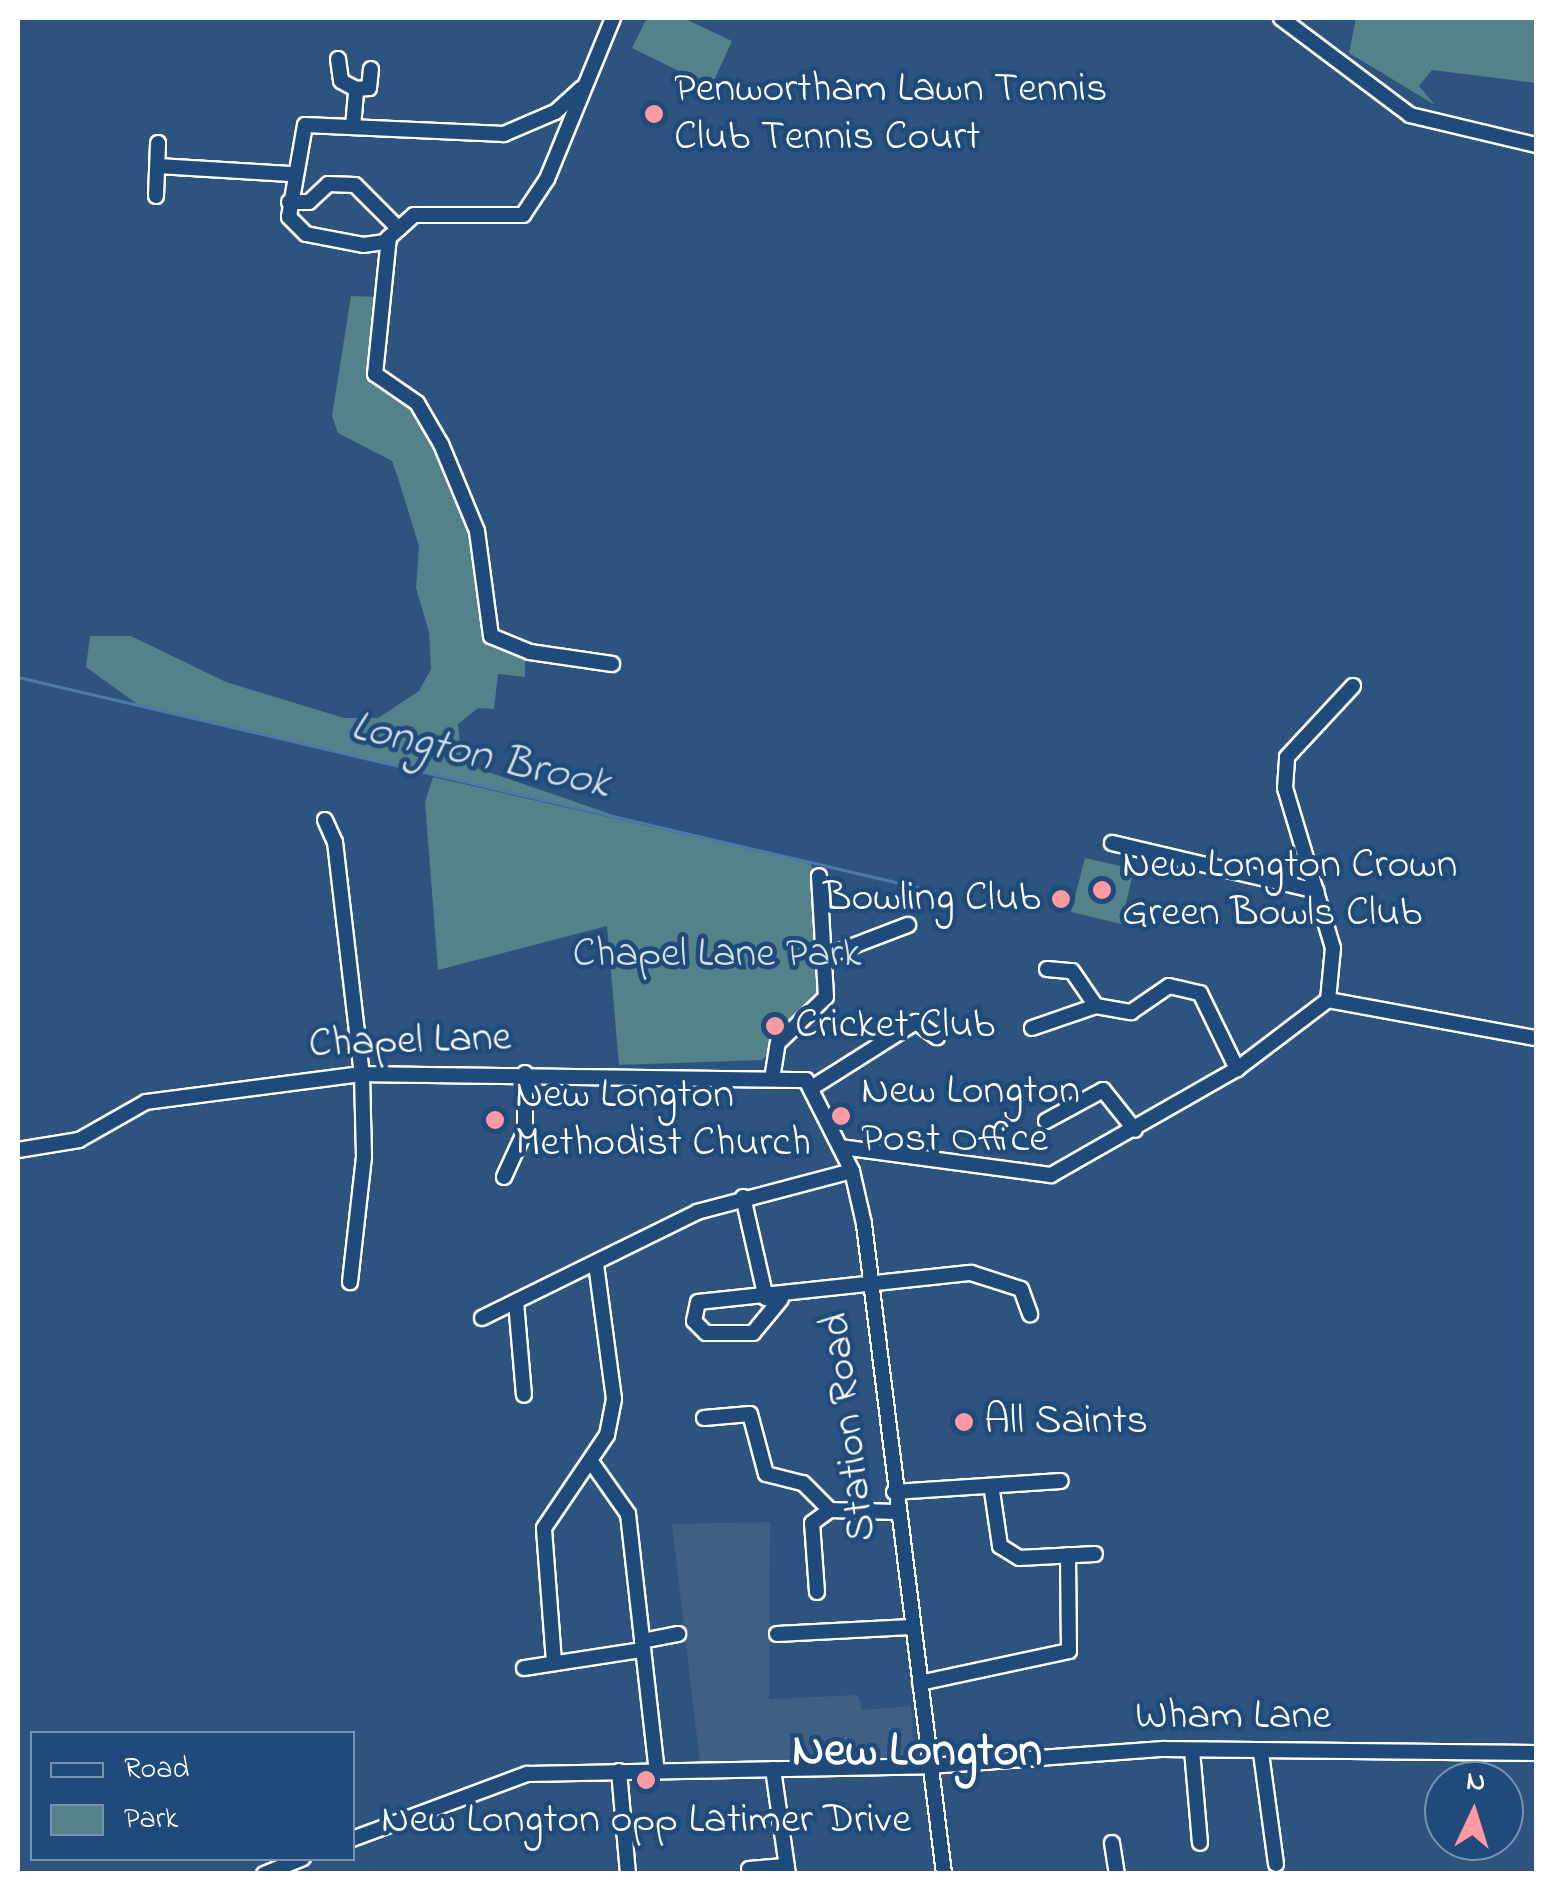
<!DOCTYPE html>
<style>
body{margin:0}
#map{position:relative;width:1554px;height:1891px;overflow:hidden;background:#2e537f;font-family:"Indie Flower",sans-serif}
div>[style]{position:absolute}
.built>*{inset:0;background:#415e85}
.green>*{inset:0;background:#54818a}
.stream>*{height:2.5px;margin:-1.25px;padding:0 1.25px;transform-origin:1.25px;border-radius:1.25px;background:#4b7ca8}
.roads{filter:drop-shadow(2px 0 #fff) drop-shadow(-2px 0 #fff) drop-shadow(0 2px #fff) drop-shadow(0 -2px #fff)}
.minor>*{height:14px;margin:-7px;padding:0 7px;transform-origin:7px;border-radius:7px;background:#1f4a7a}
.dots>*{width:28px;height:28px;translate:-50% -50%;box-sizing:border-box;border:5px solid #1f4a7a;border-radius:50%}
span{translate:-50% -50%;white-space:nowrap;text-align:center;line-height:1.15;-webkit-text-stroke:9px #1f4a7a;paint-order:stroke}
.poi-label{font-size:42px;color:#fff}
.left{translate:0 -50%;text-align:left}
.right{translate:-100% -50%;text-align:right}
.park-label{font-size:42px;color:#d4e0e2}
.street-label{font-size:42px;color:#fff}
.water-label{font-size:45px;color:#d2dee9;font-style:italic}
.quarter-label{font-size:48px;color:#fff;font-weight:700}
.frame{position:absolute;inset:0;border:20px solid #fff;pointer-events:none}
.legend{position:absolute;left:30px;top:1731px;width:325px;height:130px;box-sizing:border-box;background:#1f4a7a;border:2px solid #7992af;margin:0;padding:12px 18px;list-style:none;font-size:30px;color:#fff}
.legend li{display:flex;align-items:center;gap:20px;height:50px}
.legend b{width:50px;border:2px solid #7992af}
.north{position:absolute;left:1424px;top:1761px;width:100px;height:100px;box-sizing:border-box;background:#1f4a7a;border:2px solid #7992af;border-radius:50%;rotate:4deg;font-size:28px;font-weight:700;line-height:40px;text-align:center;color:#fff}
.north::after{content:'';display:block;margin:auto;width:35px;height:45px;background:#ff9aa2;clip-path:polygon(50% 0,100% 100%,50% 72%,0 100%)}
</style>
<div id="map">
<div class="built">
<div style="clip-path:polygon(770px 1522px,769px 1699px,858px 1695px,862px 1710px,911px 1706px,915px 1760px,700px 1764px,672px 1524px)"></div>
</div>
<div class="green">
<div style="clip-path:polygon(647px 18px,683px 18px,732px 41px,711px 87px,632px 48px)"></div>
<div style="clip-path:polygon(1356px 18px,1536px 18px,1536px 83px,1432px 70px,1419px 86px,1435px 105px,1349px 53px)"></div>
<div style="clip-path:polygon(351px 296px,379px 297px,375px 379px,418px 408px,474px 531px,484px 630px,525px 659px,525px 677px,498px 674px,494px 709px,478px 708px,458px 724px,462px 763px,622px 818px,137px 704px,86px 667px,90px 636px,131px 636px,226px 682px,344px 718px,378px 718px,419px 691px,431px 669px,429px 632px,416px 588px,419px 546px,398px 478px,392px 461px,338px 433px,332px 416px)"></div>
<div style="clip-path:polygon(433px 777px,809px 863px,819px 876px,827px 987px,762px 1060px,619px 1065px,607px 926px,438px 970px,425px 802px)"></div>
<div style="clip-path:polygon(1085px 858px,1134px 869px,1121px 924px,1071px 912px)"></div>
</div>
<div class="stream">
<div style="left:18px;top:677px;width:941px;rotate:13.15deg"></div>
</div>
<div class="roads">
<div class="minor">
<div style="left:1281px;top:18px;width:161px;rotate:36.9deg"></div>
<div style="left:1410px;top:115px;width:130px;rotate:13.4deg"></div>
<div style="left:338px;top:59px;width:22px;rotate:82deg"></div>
<div style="left:341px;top:81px;width:17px;rotate:28deg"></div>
<div style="left:582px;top:88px;width:36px;rotate:138deg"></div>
<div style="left:555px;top:112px;width:56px;rotate:156.7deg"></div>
<div style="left:504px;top:134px;width:199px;rotate:-177.4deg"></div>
<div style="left:305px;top:125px;width:93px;rotate:99.9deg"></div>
<div style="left:289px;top:217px;width:24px;rotate:45deg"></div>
<div style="left:306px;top:234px;width:58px;rotate:10.9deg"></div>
<div style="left:363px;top:245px;width:21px;rotate:-8deg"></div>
<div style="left:384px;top:242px;width:40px;rotate:-42deg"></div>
<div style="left:414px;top:215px;width:109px"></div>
<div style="left:523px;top:215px;width:43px;rotate:-56.3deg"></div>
<div style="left:547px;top:179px;width:174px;rotate:-67.7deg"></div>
<div style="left:353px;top:127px;width:38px;rotate:-85deg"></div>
<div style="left:356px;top:89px;width:13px;rotate:-4deg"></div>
<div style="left:369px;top:88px;width:19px;rotate:-84deg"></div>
<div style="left:158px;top:166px;width:132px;rotate:3.5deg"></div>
<div style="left:156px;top:196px;width:53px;rotate:-87.8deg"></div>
<div style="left:289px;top:202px;width:20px"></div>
<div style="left:309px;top:202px;width:26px;rotate:-43deg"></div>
<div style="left:328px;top:184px;width:27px;rotate:2deg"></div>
<div style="left:355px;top:185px;width:62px;rotate:45deg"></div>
<div style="left:389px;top:237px;width:138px;rotate:95.8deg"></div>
<div style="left:375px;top:374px;width:51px;rotate:34.6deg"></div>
<div style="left:417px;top:403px;width:48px;rotate:59.7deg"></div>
<div style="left:441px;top:444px;width:94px;rotate:67.5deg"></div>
<div style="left:477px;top:531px;width:106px;rotate:82.4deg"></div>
<div style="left:491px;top:636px;width:42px;rotate:22.3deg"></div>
<div style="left:530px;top:652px;width:83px;rotate:8.3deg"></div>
<div style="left:325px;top:820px;width:24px;rotate:66deg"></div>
<div style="left:335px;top:842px;width:234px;rotate:83.4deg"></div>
<div style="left:362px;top:1074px;width:83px;rotate:88.6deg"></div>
<div style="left:364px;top:1157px;width:126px;rotate:96.4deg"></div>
<div style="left:1112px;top:843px;width:210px;rotate:13.2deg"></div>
<div style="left:824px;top:957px;width:90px;rotate:-20.9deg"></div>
<div style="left:1047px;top:969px;width:25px;rotate:5deg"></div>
<div style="left:1072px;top:971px;width:42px;rotate:55.6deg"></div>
<div style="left:1328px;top:1000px;width:52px;rotate:-84.5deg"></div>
<div style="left:1333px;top:948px;width:167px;rotate:-106.7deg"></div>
<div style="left:1285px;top:788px;width:31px;rotate:-86deg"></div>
<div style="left:1287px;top:757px;width:97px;rotate:-47.1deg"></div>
<div style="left:1032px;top:1028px;width:68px;rotate:-19deg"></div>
<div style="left:1096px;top:1006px;width:36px;rotate:10deg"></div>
<div style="left:1131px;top:1012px;width:46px;rotate:-34.4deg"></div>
<div style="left:1169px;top:986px;width:32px;rotate:13deg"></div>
<div style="left:1200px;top:993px;width:85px;rotate:64deg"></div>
<div style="left:773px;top:1073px;width:30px;rotate:-81deg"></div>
<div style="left:778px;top:1043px;width:66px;rotate:-43.8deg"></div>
<div style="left:826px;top:997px;width:121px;rotate:-93.3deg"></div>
<div style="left:813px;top:1087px;width:122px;rotate:-32.3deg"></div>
<div style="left:916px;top:1022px;width:26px;rotate:36deg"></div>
<div style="left:1046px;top:1121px;width:65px;rotate:-28.5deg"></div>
<div style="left:1103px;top:1090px;width:51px;rotate:51.3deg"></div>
<div style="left:841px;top:1147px;width:212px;rotate:7.6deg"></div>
<div style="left:1051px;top:1175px;width:214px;rotate:-29.7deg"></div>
<div style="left:1237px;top:1069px;width:114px;rotate:-37.2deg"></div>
<div style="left:1328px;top:1000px;width:211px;rotate:10.4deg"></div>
<div style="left:18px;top:1150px;width:62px;rotate:-9.3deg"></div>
<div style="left:79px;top:1140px;width:77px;rotate:-29.6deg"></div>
<div style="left:146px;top:1102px;width:218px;rotate:-7.4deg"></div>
<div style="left:362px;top:1074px;width:444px;rotate:0.8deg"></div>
<div style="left:806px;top:1080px;width:102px;rotate:63.2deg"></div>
<div style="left:852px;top:1171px;width:54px;rotate:77.2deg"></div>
<div style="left:864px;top:1224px;width:655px;rotate:82.98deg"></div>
<div style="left:504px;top:1177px;width:51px;rotate:-65.5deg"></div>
<div style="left:525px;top:1131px;width:58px;rotate:-90deg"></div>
<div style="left:743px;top:1197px;width:104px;rotate:77.2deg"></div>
<div style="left:781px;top:1299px;width:44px;rotate:129.5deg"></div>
<div style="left:753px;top:1333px;width:47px;rotate:180deg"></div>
<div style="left:706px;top:1333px;width:17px;rotate:-135deg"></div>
<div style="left:694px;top:1321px;width:19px;rotate:-78deg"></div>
<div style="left:698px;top:1302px;width:275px;rotate:-6.1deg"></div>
<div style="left:971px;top:1273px;width:52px;rotate:17.7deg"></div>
<div style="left:1021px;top:1289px;width:27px;rotate:70deg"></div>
<div style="left:516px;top:1302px;width:93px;rotate:85.1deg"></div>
<div style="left:482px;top:1318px;width:240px;rotate:-26.2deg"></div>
<div style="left:697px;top:1212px;width:160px;rotate:-14.8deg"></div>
<div style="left:704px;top:1418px;width:46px;rotate:-5deg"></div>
<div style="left:750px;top:1414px;width:62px;rotate:75.1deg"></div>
<div style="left:766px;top:1474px;width:38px;rotate:14deg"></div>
<div style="left:803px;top:1483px;width:38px;rotate:45deg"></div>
<div style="left:830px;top:1510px;width:66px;rotate:1.7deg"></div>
<div style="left:592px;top:1463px;width:62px;rotate:54.8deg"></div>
<div style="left:628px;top:1514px;width:259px;rotate:83.6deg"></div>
<div style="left:992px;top:1491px;width:56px;rotate:81.7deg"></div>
<div style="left:1000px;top:1546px;width:22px;rotate:32deg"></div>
<div style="left:1019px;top:1558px;width:76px;rotate:-3deg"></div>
<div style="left:894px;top:1492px;width:167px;rotate:-3.8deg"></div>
<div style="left:817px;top:1592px;width:69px;rotate:-94.1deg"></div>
<div style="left:812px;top:1523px;width:22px;rotate:-36deg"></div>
<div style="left:777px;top:1634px;width:134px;rotate:-3deg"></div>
<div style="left:642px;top:1641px;width:37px;rotate:-11deg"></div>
<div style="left:554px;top:1662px;width:134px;rotate:-94.3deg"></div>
<div style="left:544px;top:1528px;width:112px;rotate:-55.9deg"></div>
<div style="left:607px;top:1435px;width:37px;rotate:-79deg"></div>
<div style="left:614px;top:1399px;width:136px;rotate:-97.6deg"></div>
<div style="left:524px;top:1668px;width:119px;rotate:-8.7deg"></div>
<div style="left:920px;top:1683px;width:152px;rotate:-12.1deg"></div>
<div style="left:1069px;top:1651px;width:96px;rotate:-90.6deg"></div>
<div style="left:1192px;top:1750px;width:93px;rotate:85.1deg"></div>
<div style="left:1261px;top:1753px;width:112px;rotate:82.3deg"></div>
<div style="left:773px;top:1769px;width:106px;rotate:81.9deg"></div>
<div style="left:619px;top:1771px;width:103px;rotate:85deg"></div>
<div style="left:352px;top:1839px;width:187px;rotate:-20.4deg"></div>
<div style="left:527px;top:1774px;width:403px;rotate:-1.1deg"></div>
<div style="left:930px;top:1766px;width:234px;rotate:-4.2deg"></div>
<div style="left:1163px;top:1749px;width:373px;rotate:0.6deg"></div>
<div style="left:1112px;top:1843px;width:31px;rotate:81deg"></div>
<div style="left:749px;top:1869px;width:38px;rotate:-5deg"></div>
<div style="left:264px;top:1874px;width:42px;rotate:-22.3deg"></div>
</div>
</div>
<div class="dots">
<div style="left:654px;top:114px;background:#ff9aa2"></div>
<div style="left:1102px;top:890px;background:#ff9aa2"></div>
<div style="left:1061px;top:899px;background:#ff9aa2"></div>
<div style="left:775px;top:1026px;background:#ff9aa2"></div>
<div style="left:841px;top:1116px;background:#ff9aa2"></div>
<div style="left:495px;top:1120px;background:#ff9aa2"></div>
<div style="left:964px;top:1422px;background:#ff9aa2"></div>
<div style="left:646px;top:1780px;background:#ff9aa2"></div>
</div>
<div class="poi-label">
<span class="left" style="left:674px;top:114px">Penwortham Lawn Tennis<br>Club Tennis Court</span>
<span class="left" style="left:1122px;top:890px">New Longton Crown<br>Green Bowls Club</span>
<span class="right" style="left:1041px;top:899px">Bowling Club</span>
<span class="left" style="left:795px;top:1026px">Cricket Club</span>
<span class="left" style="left:861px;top:1116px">New Longton<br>Post Office</span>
<span class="left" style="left:515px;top:1120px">New Longton<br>Methodist Church</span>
<span class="left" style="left:984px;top:1422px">All Saints</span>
<span style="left:646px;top:1821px">New Longton opp Latimer Drive</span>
</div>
<div class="park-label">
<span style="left:717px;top:955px">Chapel Lane Park</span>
</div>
<div class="street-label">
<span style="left:410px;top:1042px;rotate:-2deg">Chapel Lane</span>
<span style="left:850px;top:1427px;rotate:-97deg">Station Road</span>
<span style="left:1233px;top:1717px">Wham Lane</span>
</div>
<div class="water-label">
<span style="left:480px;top:757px;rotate:13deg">Longton Brook</span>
</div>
<div class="quarter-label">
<span style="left:917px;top:1753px">New Longton</span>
</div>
<div class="frame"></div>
<ul class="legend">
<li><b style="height:12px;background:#1f4a7a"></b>Road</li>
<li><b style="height:28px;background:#54818a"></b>Park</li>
</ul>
<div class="north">N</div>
</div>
